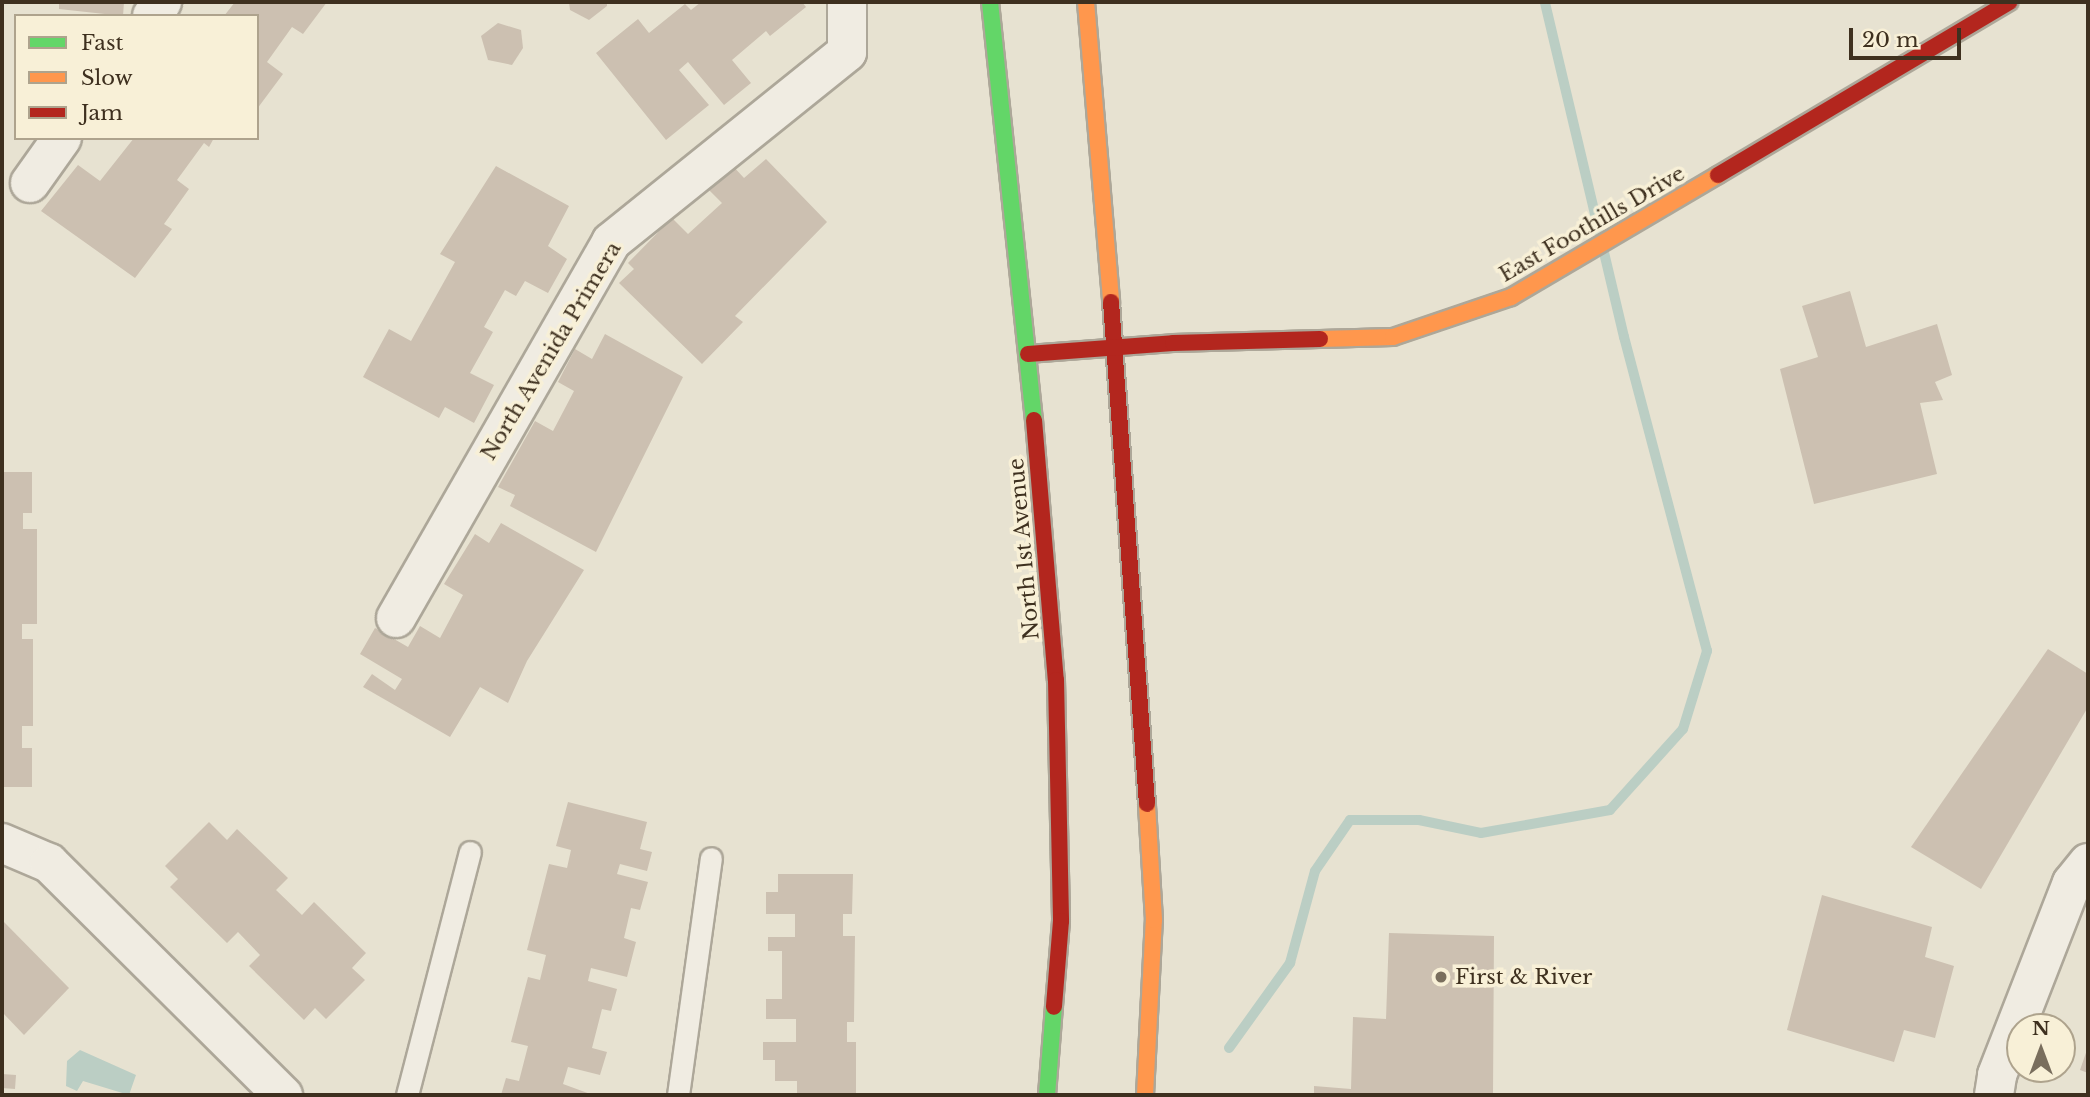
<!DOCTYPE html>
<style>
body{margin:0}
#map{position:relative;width:2090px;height:1097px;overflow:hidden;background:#e7e2d1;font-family:"Libre Baskerville",serif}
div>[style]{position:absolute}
.water>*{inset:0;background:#bbcec4}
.stream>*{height:10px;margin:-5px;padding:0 5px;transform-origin:5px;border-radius:5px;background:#bbcec4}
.building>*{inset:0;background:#ccc0b1}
.roads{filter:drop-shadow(2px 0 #ada799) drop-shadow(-2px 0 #ada799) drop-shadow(0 2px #ada799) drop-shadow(0 -2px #ada799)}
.lane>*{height:21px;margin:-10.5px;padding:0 10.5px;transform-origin:10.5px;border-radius:10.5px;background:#f0ece2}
.street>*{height:38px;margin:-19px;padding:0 19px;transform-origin:19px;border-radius:19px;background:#f0ece2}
.fast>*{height:16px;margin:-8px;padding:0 8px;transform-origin:8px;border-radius:8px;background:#63d668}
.slow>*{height:16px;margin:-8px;padding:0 8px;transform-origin:8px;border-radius:8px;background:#ff974d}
.jam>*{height:16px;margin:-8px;padding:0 8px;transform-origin:8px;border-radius:8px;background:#b3261e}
.dots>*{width:19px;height:19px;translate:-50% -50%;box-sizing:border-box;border:4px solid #f8f0d7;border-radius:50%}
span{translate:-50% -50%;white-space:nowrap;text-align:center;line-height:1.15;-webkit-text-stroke:7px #f8f0d7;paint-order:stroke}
.street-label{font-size:21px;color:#3e301f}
.poi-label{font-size:21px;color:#3e301f}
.left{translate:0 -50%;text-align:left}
.frame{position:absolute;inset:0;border:4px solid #3e301f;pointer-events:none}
.legend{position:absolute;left:14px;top:14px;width:245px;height:126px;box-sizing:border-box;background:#f8f0d7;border:2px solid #aea38d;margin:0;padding:9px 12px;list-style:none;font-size:21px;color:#3e301f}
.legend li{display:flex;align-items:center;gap:14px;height:35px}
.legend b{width:35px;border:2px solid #aea38d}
.north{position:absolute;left:2006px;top:1013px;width:70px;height:70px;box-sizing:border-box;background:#f8f0d7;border:2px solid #aea38d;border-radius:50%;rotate:0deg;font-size:19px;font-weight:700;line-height:28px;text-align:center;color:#3e301f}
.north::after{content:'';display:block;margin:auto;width:24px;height:32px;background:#796e5d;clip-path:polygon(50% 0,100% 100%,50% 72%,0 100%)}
.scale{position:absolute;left:1849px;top:28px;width:112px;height:32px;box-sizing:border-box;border:4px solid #3e301f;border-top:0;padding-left:9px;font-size:21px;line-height:24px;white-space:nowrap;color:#3e301f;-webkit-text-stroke:5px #f8f0d7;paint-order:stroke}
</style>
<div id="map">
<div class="water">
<div style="clip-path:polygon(80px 1050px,136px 1075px,129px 1095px,83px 1081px,77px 1091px,66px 1086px,67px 1061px)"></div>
</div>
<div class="stream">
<div style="left:1229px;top:1048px;width:105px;rotate:-54.3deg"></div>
<div style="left:1290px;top:963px;width:95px;rotate:-74.8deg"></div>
<div style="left:1315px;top:871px;width:62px;rotate:-55.5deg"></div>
<div style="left:1350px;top:820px;width:69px"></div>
<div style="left:1419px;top:820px;width:63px;rotate:11.8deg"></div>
<div style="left:1481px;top:833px;width:131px;rotate:-10.1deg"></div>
<div style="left:1610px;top:810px;width:109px;rotate:-48deg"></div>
<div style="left:1683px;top:729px;width:82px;rotate:-72.9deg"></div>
<div style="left:1707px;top:651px;width:325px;rotate:-104.8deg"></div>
<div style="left:1624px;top:337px;width:344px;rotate:-103.3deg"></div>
</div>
<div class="building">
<div style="clip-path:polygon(59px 2px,124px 2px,123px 16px,59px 9px)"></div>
<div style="clip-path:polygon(235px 2px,327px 2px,303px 34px,292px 27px,267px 62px,283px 74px,257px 109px,257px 16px,224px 16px)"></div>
<div style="clip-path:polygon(569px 2px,607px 2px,607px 6px,589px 20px,570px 10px)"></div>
<div style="clip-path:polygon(701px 2px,802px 2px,806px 7px,770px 36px,766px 31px,732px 60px,751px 83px,724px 105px,688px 62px,679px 70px,709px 105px,666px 140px,596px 53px,638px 19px,649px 33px,685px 4px,691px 10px)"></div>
<div style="clip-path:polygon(498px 23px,521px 30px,523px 48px,512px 65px,488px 60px,481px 36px)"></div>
<div style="clip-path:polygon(134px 138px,214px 138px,209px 147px,204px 143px,177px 180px,189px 189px,164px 224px,172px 229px,135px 278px,41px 211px,78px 165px,100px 181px)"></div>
<div style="clip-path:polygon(766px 159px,827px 222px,735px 316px,743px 322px,702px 364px,619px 283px,634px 269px,628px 263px,672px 218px,688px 234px,722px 203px,707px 188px,731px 164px,744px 178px)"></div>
<div style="clip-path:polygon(496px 166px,569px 206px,548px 246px,567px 259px,548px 293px,525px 281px,516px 296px,505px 290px,484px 327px,493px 332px,470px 373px,494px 385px,474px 423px,445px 407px,439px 418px,363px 377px,389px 329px,411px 341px,455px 262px,440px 254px)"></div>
<div style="clip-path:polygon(1850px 291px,1866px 347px,1937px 324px,1952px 375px,1935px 382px,1943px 400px,1920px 403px,1937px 474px,1814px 504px,1780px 369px,1818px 357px,1802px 306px)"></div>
<div style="clip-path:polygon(605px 334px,683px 377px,596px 552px,510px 506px,515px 495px,498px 487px,535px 421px,553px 431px,574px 391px,558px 382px,575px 349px,592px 359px)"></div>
<div style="clip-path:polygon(2px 472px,32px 472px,32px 513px,23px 513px,23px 529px,37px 529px,37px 624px,22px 624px,22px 639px,33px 639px,33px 726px,22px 726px,22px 748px,32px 748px,32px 787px,2px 787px)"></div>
<div style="clip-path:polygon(501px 523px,584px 570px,527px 661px,508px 703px,480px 687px,450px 737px,363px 687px,372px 674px,395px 690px,402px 679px,360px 654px,375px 628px,408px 647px,420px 626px,440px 638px,463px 595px,444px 584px,475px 534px,489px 543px)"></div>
<div style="clip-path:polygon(2048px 649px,2088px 674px,2088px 707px,1981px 889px,1911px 847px)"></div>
<div style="clip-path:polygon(568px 802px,647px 822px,640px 849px,652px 852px,647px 871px,620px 864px,617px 874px,648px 882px,640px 910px,631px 908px,624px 938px,636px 942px,627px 977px,591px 968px,588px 981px,617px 989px,611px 1011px,602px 1009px,592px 1048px,607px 1052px,600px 1075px,568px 1067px,563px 1084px,593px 1095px,501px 1095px,506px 1078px,519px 1081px,528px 1046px,511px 1042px,528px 977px,540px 980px,546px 955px,527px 950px,549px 864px,567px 868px,571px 850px,556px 846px)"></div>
<div style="clip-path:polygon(209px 822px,227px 840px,237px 829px,288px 878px,276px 890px,302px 915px,314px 902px,366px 953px,352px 968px,365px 980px,326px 1019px,315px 1008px,304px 1020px,249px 966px,260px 955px,238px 932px,227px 943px,170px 887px,178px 879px,165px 866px)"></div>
<div style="clip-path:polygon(778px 874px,853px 874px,852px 914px,843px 914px,843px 936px,855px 936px,854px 1022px,847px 1022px,847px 1042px,856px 1042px,856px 1095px,797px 1095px,797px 1081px,775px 1081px,775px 1060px,763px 1060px,763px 1042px,796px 1042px,796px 1019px,766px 1019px,766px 999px,782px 999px,782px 951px,768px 951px,768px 937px,795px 937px,795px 914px,766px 914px,766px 892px,778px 892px)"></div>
<div style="clip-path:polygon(1822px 895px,1932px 927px,1925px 957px,1954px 966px,1935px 1038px,1904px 1030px,1894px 1062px,1787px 1030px)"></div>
<div style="clip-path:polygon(2px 920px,69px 988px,24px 1035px,2px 1012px)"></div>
<div style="clip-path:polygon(1389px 933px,1494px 936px,1493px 1095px,1314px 1095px,1314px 1086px,1351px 1089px,1353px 1017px,1386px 1019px)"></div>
<div style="clip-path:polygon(2088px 1047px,2088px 1073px,2080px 1070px)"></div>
<div style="clip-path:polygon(2px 1074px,16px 1075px,15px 1089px,2px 1088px)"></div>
</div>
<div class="roads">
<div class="lane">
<div style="left:407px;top:1095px;width:251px;rotate:-75.5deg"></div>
<div style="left:678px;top:1095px;width:239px;rotate:-82.1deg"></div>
</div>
<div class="street">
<div style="left:152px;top:16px;width:17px;rotate:-54deg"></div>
<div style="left:30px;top:183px;width:55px;rotate:-54.6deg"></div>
<div style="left:396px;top:618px;width:433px;rotate:-60.2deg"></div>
<div style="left:611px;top:242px;width:303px;rotate:-38.8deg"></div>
<div style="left:847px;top:52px;width:50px;rotate:-90deg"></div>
<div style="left:2px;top:843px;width:51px;rotate:23.1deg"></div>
<div style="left:49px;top:863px;width:330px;rotate:44.8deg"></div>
<div style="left:1994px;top:1095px;width:20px;rotate:-81deg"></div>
<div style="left:1997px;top:1075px;width:206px;rotate:-68.7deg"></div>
<div style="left:2072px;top:883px;width:26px;rotate:-51deg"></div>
</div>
<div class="fast">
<div style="left:990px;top:2px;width:420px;rotate:84deg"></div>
<div style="left:1047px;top:1095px;width:88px;rotate:-85.5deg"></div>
</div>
<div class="slow">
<div style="left:1086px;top:2px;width:301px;rotate:85.2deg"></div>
<div style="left:1320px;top:339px;width:73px;rotate:-1.6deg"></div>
<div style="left:1393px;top:337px;width:125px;rotate:-18.7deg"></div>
<div style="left:1511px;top:297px;width:240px;rotate:-30.5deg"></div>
<div style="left:1145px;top:1095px;width:175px;rotate:-87.1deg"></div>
<div style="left:1154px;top:920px;width:116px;rotate:-93.5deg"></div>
</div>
<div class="jam">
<div style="left:1718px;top:175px;width:339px;rotate:-30.7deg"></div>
<div style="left:1111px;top:302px;width:503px;rotate:85.9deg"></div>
<div style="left:1028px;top:354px;width:145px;rotate:-4.3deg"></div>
<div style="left:1173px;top:343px;width:147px;rotate:-1.6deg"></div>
<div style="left:1034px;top:420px;width:261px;rotate:85.2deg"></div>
<div style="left:1056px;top:680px;width:241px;rotate:88.8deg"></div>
<div style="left:1061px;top:921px;width:86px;rotate:94.7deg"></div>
</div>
</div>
<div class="dots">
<div style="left:1441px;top:977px;background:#796e5d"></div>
</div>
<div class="street-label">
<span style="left:1592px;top:224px;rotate:-30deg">East Foothills Drive</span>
<span style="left:551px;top:351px;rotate:-59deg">North Avenida Primera</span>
<span style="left:1024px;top:549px;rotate:-95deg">North 1st Avenue</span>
</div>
<div class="poi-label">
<span class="left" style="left:1455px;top:977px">First &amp; River</span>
</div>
<div class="frame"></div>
<ul class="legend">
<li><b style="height:9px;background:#63d668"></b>Fast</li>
<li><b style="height:9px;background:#ff974d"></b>Slow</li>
<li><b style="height:9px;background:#b3261e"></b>Jam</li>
</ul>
<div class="north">N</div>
<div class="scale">20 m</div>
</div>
